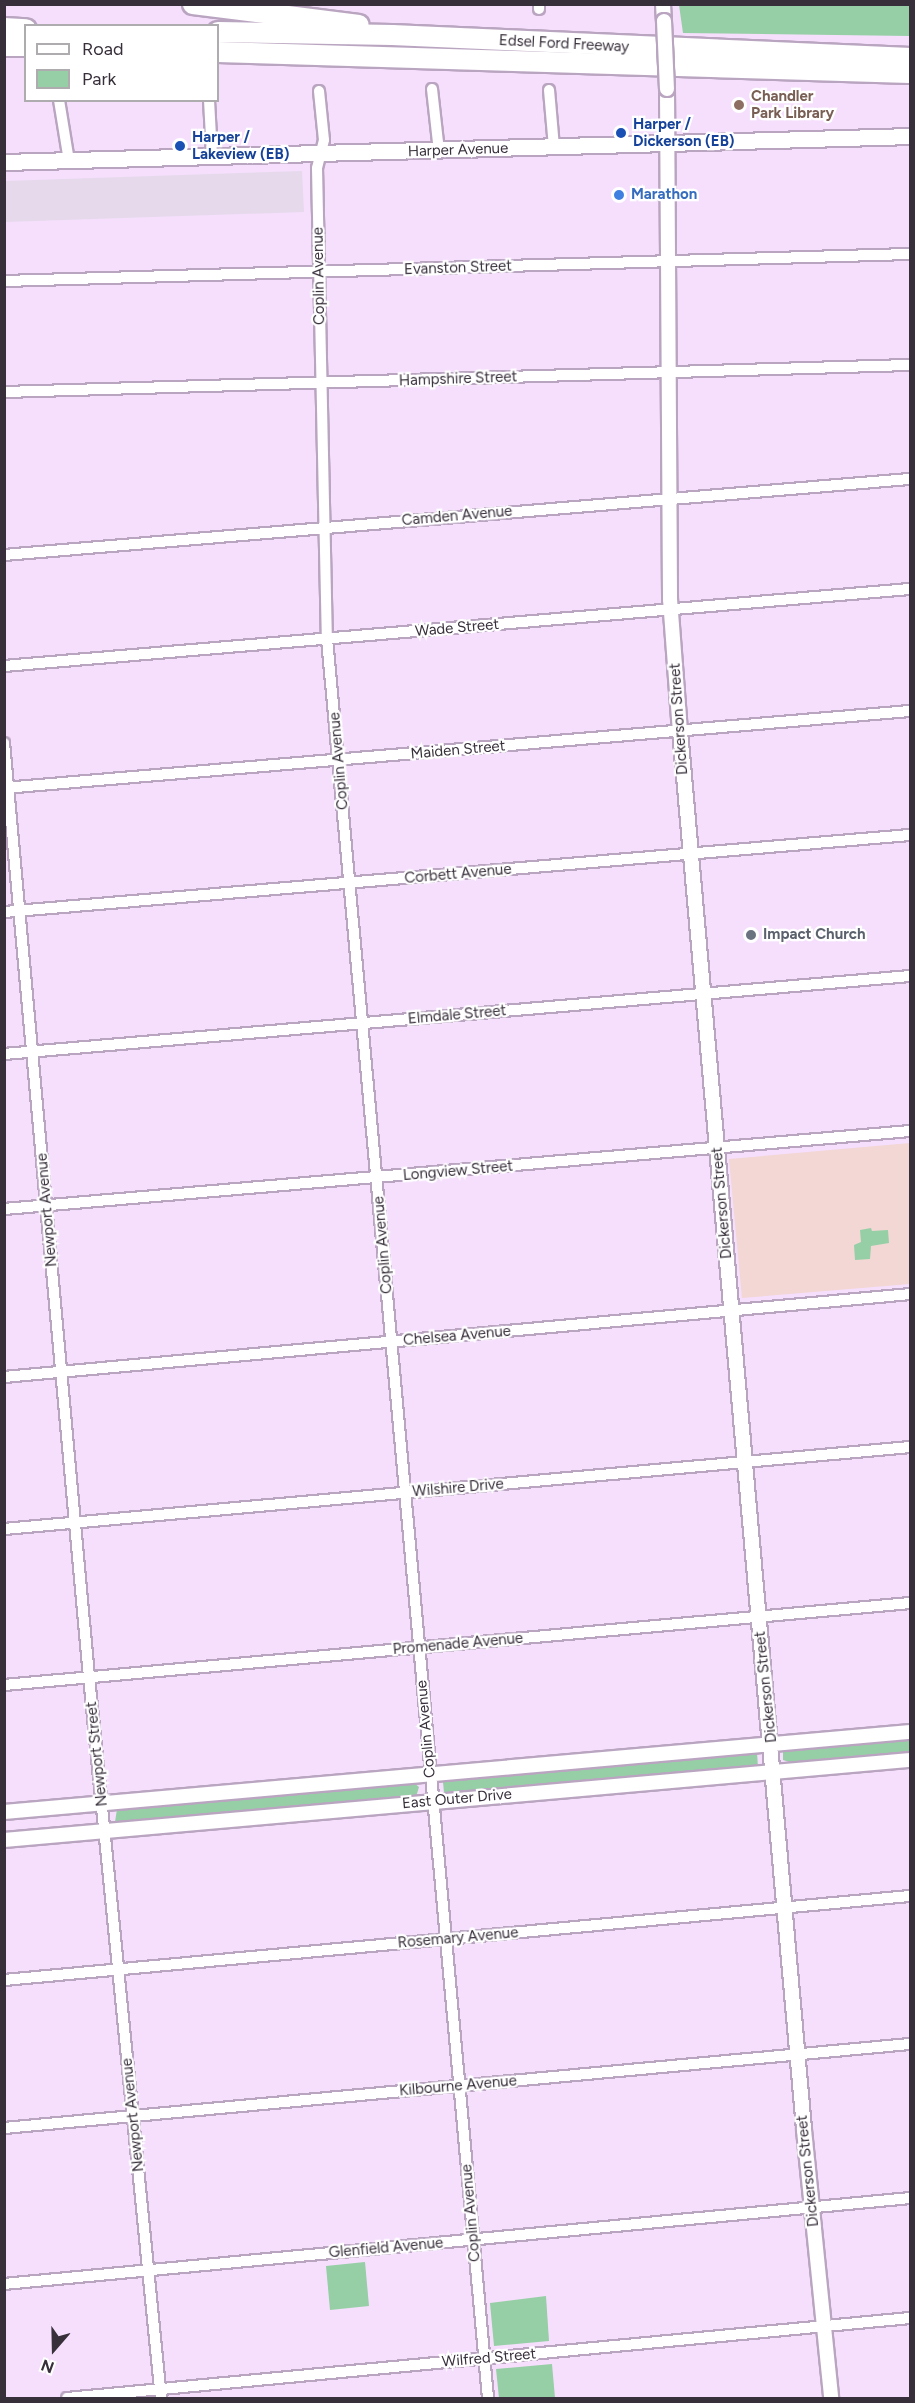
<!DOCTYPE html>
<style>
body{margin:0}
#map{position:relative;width:915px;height:2403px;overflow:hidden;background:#f5dffc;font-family:Figtree,sans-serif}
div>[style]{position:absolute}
.commercial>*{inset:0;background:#e6d9ec}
.education>*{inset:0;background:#f2d7d4}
.green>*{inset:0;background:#96cfa6}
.roads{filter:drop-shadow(2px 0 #baa5c1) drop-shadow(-2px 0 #baa5c1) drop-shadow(0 2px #baa5c1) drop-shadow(0 -2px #baa5c1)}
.minor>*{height:10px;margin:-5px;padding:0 5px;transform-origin:5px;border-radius:5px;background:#fff}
.tertiary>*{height:14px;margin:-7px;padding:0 7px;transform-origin:7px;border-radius:7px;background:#fff}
.secondary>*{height:15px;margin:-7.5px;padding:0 7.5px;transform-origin:7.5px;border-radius:7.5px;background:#fff}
.motorway>*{height:20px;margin:-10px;padding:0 10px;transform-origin:10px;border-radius:10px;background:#fff}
.bridges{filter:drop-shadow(2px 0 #baa5c1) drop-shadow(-2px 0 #baa5c1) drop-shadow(0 2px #baa5c1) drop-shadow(0 -2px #baa5c1)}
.tertiary-bridge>*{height:14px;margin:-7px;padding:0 7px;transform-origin:7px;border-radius:7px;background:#fff}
.dots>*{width:16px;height:16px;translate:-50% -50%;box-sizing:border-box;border:3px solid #fff;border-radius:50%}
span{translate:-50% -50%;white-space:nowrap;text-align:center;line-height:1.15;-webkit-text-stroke:4.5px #fff;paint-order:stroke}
.street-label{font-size:15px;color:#372f3a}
.education-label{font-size:15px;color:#785e54;font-weight:700}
.left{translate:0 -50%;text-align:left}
.transit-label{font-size:15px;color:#164399;font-weight:700}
.shop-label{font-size:15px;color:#366cbe;font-weight:700}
.worship-label{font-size:15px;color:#5b616d;font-weight:700}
.frame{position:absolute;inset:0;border:6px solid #372f3a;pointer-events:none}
.legend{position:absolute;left:24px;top:24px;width:195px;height:78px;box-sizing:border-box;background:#fff;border:2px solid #afacb0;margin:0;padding:8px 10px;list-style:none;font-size:18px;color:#372f3a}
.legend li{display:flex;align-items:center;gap:12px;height:30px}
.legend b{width:30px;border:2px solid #afacb0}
.north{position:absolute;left:24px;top:2319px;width:60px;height:60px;-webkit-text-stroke:4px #fff;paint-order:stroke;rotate:200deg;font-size:16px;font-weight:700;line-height:24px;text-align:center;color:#372f3a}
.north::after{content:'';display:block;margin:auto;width:21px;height:27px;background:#372f3a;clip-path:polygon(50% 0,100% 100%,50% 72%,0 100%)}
</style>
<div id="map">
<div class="commercial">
<div style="clip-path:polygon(302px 171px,304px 212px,5px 222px,5px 181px)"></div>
</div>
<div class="education">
<div style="clip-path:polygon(910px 1143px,910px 1284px,742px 1298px,729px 1159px)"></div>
</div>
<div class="green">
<div style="clip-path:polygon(679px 5px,910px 5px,910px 36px,683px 33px)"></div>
<div style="clip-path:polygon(871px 1228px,872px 1231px,888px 1230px,889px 1243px,871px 1246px,870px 1259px,855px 1260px,854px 1245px,861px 1242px,860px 1230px)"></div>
<div style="clip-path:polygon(910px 1737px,910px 1752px,793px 1763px,783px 1760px,783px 1749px)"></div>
<div style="clip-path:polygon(750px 1753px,757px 1753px,758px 1767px,444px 1793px,443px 1782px,447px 1780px)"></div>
<div style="clip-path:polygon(414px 1783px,419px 1787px,416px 1797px,119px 1824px,115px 1822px,117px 1809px)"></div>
<div style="clip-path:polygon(365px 2262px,369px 2306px,330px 2310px,326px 2266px)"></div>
<div style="clip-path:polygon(546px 2296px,549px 2341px,494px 2346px,490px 2303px)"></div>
<div style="clip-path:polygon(552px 2364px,555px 2398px,499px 2398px,496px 2369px)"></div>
</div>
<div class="roads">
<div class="minor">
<div style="left:539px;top:4px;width:5px;rotate:90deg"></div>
<div style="left:432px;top:89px;width:62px;rotate:83.6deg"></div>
<div style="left:549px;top:90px;width:57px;rotate:85deg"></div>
<div style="left:319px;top:91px;width:49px;rotate:84.2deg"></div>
<div style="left:324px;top:140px;width:29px;rotate:104deg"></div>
<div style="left:317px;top:168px;width:471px;rotate:88.8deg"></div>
<div style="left:327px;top:639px;width:1766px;rotate:84.77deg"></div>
<div style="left:59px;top:100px;width:62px;rotate:80.7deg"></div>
<div style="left:209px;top:100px;width:56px;rotate:86.9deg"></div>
<div style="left:4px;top:281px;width:906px;rotate:-1.71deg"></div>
<div style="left:4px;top:392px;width:906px;rotate:-1.71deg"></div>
<div style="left:4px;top:555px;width:909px;rotate:-4.8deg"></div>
<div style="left:4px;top:666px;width:909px;rotate:-4.86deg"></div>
<div style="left:4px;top:743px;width:938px;rotate:84.8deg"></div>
<div style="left:89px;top:1677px;width:725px;rotate:84.3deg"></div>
<div style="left:4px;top:788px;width:909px;rotate:-4.86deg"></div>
<div style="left:4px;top:912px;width:909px;rotate:-4.86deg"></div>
<div style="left:4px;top:1054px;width:909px;rotate:-4.92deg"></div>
<div style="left:4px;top:1209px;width:909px;rotate:-4.92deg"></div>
<div style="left:4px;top:1377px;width:910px;rotate:-5.23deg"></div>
<div style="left:4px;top:1529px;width:910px;rotate:-5.17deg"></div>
<div style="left:4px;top:1685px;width:910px;rotate:-5.17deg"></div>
<div style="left:4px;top:1980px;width:910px;rotate:-5.3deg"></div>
<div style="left:4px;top:2128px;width:910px;rotate:-5.3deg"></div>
<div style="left:4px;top:2284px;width:910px;rotate:-5.42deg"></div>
<div style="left:67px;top:2398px;width:847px;rotate:-5.42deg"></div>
</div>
<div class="tertiary">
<div style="left:663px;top:4px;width:17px;rotate:87deg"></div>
<div style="left:667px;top:89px;width:510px;rotate:89.66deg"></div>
<div style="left:670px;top:599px;width:132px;rotate:85.7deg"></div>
<div style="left:680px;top:731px;width:1404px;rotate:84.93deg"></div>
<div style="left:804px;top:2130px;width:269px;rotate:84.2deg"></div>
<div style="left:4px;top:1812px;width:910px;rotate:-5.05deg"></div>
<div style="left:4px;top:1840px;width:910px;rotate:-5.05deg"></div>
</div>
<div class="secondary">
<div style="left:4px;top:162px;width:906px;rotate:-1.64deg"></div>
</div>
<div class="motorway">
<div style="left:193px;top:4px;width:167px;rotate:7.2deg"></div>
<div style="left:4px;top:28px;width:22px;rotate:3deg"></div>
<div style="left:218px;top:32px;width:174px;rotate:1deg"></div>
<div style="left:392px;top:35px;width:519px;rotate:2.54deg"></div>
<div style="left:4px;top:46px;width:22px"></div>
<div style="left:218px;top:52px;width:692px;rotate:1.74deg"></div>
</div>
</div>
<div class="bridges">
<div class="tertiary-bridge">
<div style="left:664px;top:21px;width:68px;rotate:87.5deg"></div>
</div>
</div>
<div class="dots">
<div style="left:739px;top:105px;background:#8d6e63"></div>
<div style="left:621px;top:133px;background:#1a4fb4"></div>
<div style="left:180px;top:146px;background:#1a4fb4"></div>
<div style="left:619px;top:195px;background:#3f7fe0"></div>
<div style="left:751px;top:935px;background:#6b7280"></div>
</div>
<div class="street-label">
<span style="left:564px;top:44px;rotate:3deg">Edsel Ford Freeway</span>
<span style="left:458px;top:150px;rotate:-2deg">Harper Avenue</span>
<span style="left:458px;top:268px;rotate:-2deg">Evanston Street</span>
<span style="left:319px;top:276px;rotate:-91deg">Coplin Avenue</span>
<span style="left:458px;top:379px;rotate:-2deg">Hampshire Street</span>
<span style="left:457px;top:516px;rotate:-5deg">Camden Avenue</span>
<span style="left:457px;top:628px;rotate:-5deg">Wade Street</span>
<span style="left:679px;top:719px;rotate:-94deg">Dickerson Street</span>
<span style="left:458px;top:750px;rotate:-5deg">Maiden Street</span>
<span style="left:339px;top:761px;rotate:-95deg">Coplin Avenue</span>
<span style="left:458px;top:874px;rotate:-5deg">Corbett Avenue</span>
<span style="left:457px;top:1015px;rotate:-5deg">Elmdale Street</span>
<span style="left:458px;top:1171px;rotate:-5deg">Longview Street</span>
<span style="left:722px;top:1203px;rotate:-95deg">Dickerson Street</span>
<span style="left:47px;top:1210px;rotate:-95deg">Newport Avenue</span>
<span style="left:383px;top:1245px;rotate:-95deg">Coplin Avenue</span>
<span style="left:457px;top:1336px;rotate:-5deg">Chelsea Avenue</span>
<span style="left:458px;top:1488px;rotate:-5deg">Wilshire Drive</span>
<span style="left:458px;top:1644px;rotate:-5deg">Promenade Avenue</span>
<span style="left:766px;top:1687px;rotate:-96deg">Dickerson Street</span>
<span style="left:426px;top:1729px;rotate:-95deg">Coplin Avenue</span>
<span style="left:97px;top:1754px;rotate:-96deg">Newport Street</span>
<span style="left:457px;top:1799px;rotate:-5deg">East Outer Drive</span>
<span style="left:458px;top:1938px;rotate:-5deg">Rosemary Avenue</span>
<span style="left:458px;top:2086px;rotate:-5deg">Kilbourne Avenue</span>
<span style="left:133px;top:2115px;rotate:-96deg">Newport Avenue</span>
<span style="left:808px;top:2171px;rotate:-96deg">Dickerson Street</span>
<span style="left:471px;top:2213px;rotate:-95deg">Coplin Avenue</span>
<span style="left:386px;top:2248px;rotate:-5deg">Glenfield Avenue</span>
<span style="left:489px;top:2358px;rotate:-5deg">Wilfred Street</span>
</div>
<div class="education-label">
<span class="left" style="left:751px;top:105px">Chandler<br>Park Library</span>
</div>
<div class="transit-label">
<span class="left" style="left:633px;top:133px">Harper /<br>Dickerson (EB)</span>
<span class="left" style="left:192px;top:146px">Harper /<br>Lakeview (EB)</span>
</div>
<div class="shop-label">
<span class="left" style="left:631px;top:195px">Marathon</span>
</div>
<div class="worship-label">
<span class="left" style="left:763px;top:935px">Impact Church</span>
</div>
<div class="frame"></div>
<ul class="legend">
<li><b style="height:8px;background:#fff"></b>Road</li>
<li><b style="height:16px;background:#96cfa6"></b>Park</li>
</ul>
<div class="north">N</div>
</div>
